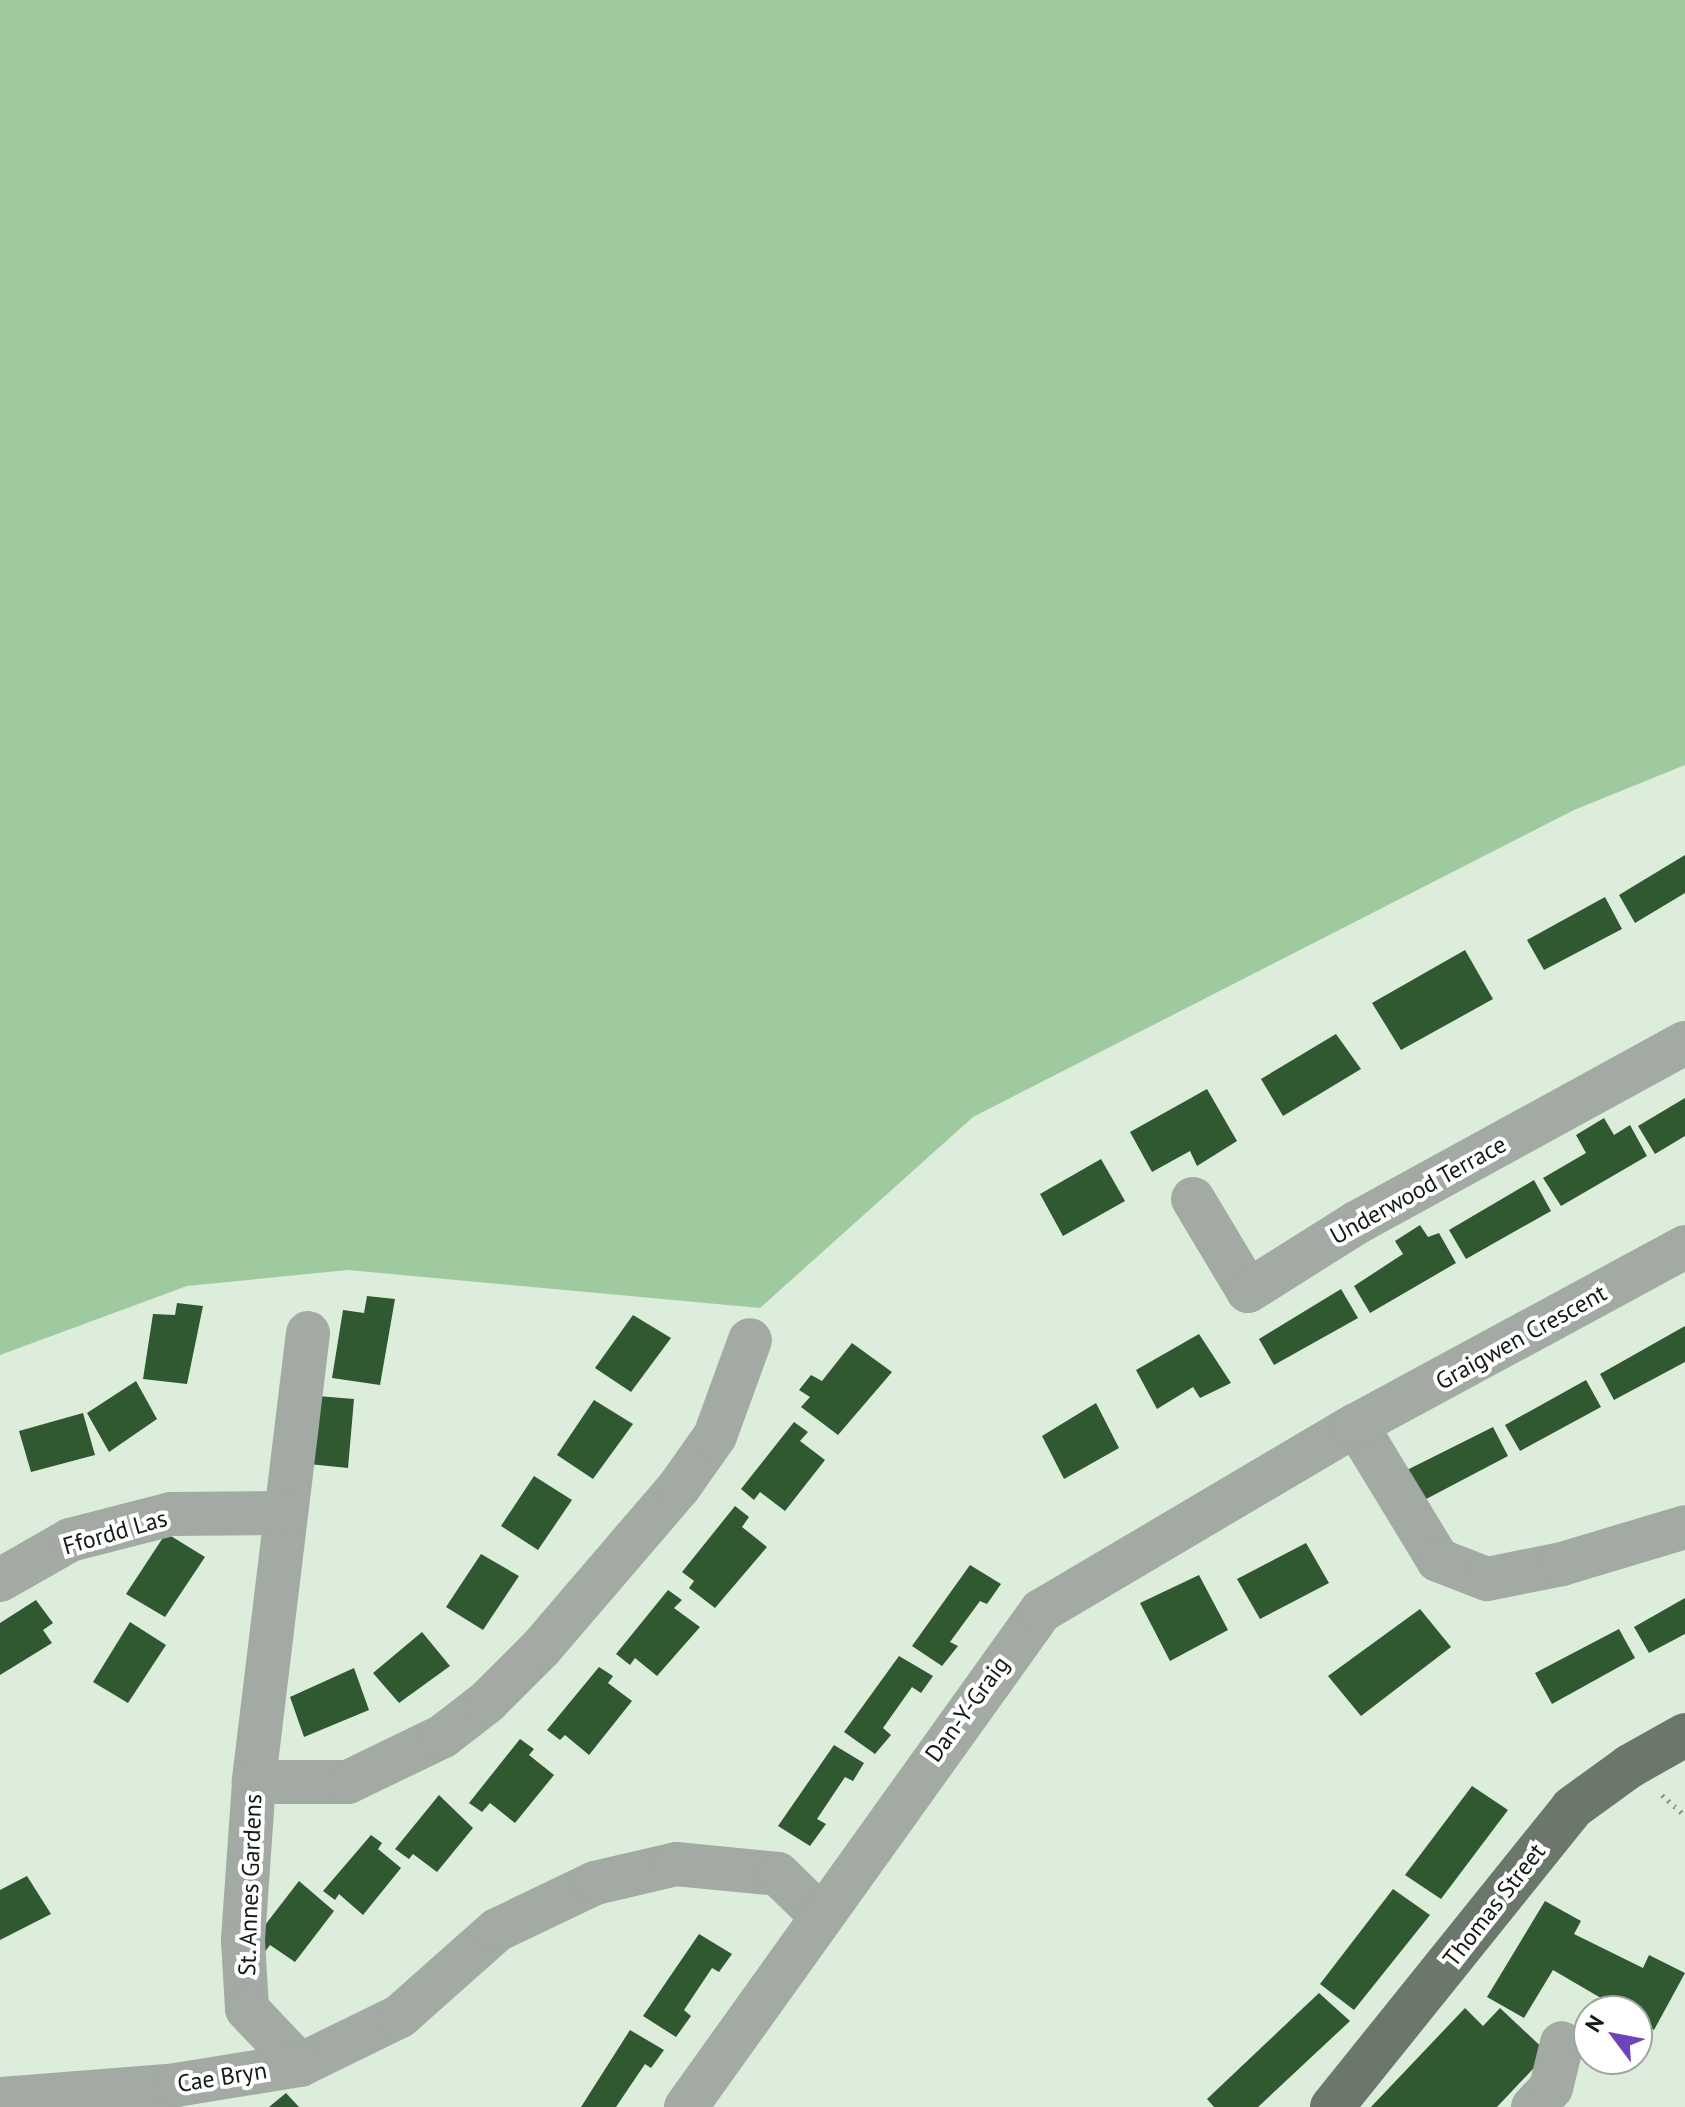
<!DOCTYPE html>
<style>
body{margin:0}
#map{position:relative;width:1685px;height:2107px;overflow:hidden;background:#dceddc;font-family:"PT Sans",sans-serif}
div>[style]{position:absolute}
.green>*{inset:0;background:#9fca9f}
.building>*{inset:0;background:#305932}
.path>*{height:5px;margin-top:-2.5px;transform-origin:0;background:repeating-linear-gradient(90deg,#879387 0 2px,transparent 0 8px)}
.minor>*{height:44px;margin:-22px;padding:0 22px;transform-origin:22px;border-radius:22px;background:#a3aaa3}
.major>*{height:44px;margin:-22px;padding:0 22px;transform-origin:22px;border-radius:22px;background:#6a776a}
span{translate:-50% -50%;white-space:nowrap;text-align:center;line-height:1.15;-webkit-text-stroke:8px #fff;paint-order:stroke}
.street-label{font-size:24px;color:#141a14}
.north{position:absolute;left:1573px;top:1995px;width:80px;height:80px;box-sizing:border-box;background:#fff;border:2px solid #a1a3a1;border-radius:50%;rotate:302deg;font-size:22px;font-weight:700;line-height:32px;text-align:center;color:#141a14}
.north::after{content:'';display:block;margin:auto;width:28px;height:36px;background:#6d44bc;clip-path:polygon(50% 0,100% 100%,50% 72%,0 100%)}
</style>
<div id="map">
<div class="green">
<div style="clip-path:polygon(0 0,1685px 0,1685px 765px,1574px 810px,973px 1117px,760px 1308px,348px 1270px,187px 1286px,0 1355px)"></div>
</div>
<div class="building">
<div style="clip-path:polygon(1685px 855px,1685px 893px,1635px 923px,1619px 895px)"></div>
<div style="clip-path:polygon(1605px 897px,1622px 929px,1544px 970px,1527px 940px)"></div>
<div style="clip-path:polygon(1465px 950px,1493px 999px,1401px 1050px,1372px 1003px)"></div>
<div style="clip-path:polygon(1336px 1034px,1361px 1069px,1283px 1116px,1261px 1079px)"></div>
<div style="clip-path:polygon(1207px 1089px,1237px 1141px,1197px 1166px,1190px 1151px,1152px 1172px,1130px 1132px)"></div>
<div style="clip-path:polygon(1685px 1098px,1685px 1136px,1655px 1154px,1638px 1126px)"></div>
<div style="clip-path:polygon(1604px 1118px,1614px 1135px,1630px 1125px,1647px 1156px,1561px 1206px,1543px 1178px,1586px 1153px,1576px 1135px)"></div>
<div style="clip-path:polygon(1101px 1159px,1125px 1201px,1063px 1236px,1040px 1194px)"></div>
<div style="clip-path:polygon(1534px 1180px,1551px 1211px,1466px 1259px,1449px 1230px)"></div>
<div style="clip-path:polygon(1420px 1225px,1428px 1237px,1439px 1233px,1456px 1263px,1370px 1313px,1354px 1286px,1403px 1254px,1395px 1241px)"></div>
<div style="clip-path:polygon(1341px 1289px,1358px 1318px,1274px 1365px,1259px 1339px)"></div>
<div style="clip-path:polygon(367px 1296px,395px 1299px,380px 1385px,332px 1378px,343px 1310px,364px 1313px)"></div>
<div style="clip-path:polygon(177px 1303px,203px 1306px,187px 1384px,143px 1379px,153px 1314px,175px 1315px)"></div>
<div style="clip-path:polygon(633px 1315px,671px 1338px,631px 1392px,595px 1368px)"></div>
<div style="clip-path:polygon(1685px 1326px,1685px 1362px,1614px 1400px,1600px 1374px)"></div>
<div style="clip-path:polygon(1199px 1334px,1231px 1383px,1200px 1398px,1193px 1387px,1157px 1409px,1136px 1370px)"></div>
<div style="clip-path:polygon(852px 1343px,892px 1372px,838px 1435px,801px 1407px,810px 1397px,799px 1390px,811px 1375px,822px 1381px)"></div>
<div style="clip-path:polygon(1586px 1380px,1601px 1407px,1520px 1451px,1505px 1425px)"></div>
<div style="clip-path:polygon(136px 1381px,157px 1419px,109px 1452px,87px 1413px)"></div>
<div style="clip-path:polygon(306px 1395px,354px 1399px,348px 1468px,299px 1463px)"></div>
<div style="clip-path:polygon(594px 1400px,633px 1424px,593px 1479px,557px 1455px)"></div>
<div style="clip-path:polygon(1096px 1403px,1119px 1448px,1064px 1479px,1042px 1436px)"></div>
<div style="clip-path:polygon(83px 1413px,95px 1455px,31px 1472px,19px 1431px)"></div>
<div style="clip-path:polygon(794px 1422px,808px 1432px,800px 1441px,825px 1460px,785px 1511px,760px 1492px,754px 1500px,741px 1489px)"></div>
<div style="clip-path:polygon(1493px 1427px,1508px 1456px,1411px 1507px,1393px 1477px)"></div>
<div style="clip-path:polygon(534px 1476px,572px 1500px,538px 1550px,501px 1526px)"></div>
<div style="clip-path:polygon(735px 1506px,749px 1517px,742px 1527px,767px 1547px,715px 1608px,689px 1588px,694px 1581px,682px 1572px)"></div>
<div style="clip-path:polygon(166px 1533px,205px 1557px,165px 1617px,126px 1594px)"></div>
<div style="clip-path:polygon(1306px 1543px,1329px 1583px,1260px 1619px,1237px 1579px)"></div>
<div style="clip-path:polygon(481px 1554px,519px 1576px,483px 1630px,446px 1607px)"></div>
<div style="clip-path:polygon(970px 1565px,1001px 1584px,987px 1604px,980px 1601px,950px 1642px,958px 1646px,942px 1666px,912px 1646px)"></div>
<div style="clip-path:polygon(1199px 1575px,1228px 1630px,1170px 1661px,1140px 1603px)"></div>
<div style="clip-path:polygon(668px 1590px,682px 1600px,674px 1608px,700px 1627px,657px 1676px,635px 1658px,630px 1665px,616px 1654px)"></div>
<div style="clip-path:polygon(1685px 1598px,1685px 1634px,1649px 1653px,1634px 1627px)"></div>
<div style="clip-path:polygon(36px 1600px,53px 1623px,43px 1630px,52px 1643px,0 1675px,0 1623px)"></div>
<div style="clip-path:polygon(1420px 1609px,1451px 1647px,1361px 1716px,1328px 1676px)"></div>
<div style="clip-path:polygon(130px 1622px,166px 1645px,128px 1703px,93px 1682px)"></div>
<div style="clip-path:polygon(1619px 1629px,1635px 1658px,1552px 1704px,1535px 1673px)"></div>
<div style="clip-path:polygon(422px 1632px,450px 1666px,399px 1703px,373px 1673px)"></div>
<div style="clip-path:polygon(899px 1656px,933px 1676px,921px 1693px,912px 1687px,883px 1728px,891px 1735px,875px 1754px,844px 1732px)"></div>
<div style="clip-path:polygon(599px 1667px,613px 1676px,608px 1683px,632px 1701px,589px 1755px,565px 1735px,560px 1740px,547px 1730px)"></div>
<div style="clip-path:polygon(354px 1668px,369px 1710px,304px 1737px,290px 1697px)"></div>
<div style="clip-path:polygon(520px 1739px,534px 1749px,529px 1755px,554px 1775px,515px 1823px,490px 1803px,482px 1812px,469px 1803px)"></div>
<div style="clip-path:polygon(834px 1745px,864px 1763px,853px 1781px,845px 1777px,817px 1819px,826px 1824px,810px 1846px,778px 1826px)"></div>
<div style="clip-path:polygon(1472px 1786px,1508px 1810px,1441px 1899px,1405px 1875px)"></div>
<div style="clip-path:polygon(439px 1795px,473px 1828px,437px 1872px,413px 1854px,409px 1859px,395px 1849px)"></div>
<div style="clip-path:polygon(371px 1835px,382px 1843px,378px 1849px,401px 1868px,363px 1915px,339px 1894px,335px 1900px,323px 1891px)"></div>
<div style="clip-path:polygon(27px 1876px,51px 1914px,0 1940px,0 1890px)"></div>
<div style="clip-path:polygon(299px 1881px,334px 1911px,295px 1962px,270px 1945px,264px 1953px,251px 1943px)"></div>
<div style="clip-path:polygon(1393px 1889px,1430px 1915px,1354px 2010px,1320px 1984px)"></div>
<div style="clip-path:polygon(1545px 1901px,1581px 1921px,1574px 1934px,1643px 1968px,1649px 1955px,1685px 1973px,1654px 2030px,1641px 2022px,1637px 2028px,1637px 2011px,1623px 2011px,1553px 1970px,1524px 2018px,1487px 1997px)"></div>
<div style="clip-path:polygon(699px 1934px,732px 1954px,719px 1972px,712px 1968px,684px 2010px,691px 2016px,676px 2037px,643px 2016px)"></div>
<div style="clip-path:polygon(1319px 1993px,1350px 2021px,1258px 2107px,1214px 2107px,1207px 2099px)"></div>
<div style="clip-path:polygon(1465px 2008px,1483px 2026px,1500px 2008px,1548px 2053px,1497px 2107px,1371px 2107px)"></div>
<div style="clip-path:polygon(630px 2030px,664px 2050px,651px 2068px,645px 2064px,616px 2107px,581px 2107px)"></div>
<div style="clip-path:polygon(1590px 2059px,1617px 2059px,1608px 2074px)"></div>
<div style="clip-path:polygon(286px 2093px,299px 2107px,269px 2107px)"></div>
</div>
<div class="path">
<div style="left:1662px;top:1795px;width:31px;rotate:42deg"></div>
</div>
<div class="minor">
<div style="left:1193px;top:1199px;width:107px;rotate:59.1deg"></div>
<div style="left:1248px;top:1291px;width:128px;rotate:-32.2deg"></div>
<div style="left:1356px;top:1223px;width:375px;rotate:-28.7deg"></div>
<div style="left:308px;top:1333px;width:452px;rotate:96.9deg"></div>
<div style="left:254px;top:1782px;width:159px;rotate:94deg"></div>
<div style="left:243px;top:1941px;width:68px;rotate:86.6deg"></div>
<div style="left:247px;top:2009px;width:77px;rotate:46.6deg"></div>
<div style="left:300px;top:2065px;width:111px;rotate:-26.1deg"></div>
<div style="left:400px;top:2016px;width:130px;rotate:-41.6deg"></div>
<div style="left:497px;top:1930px;width:109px;rotate:-25.6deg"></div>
<div style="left:595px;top:1883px;width:83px;rotate:-13.2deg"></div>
<div style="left:676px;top:1864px;width:102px;rotate:5.6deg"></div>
<div style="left:778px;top:1874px;width:59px;rotate:44.3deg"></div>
<div style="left:1356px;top:1425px;width:158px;rotate:58.7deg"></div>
<div style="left:1438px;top:1560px;width:53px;rotate:21.2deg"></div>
<div style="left:1487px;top:1579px;width:76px;rotate:-11.3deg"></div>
<div style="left:1562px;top:1564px;width:128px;rotate:-16.7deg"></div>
<div style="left:0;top:1580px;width:81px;rotate:-29.7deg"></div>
<div style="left:70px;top:1540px;width:104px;rotate:-14.4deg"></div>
<div style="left:171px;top:1514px;width:114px;rotate:-0.5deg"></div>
<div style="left:254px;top:1782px;width:94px"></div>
<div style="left:348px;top:1782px;width:106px;rotate:-25.8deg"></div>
<div style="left:443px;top:1736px;width:56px;rotate:-37.7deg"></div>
<div style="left:487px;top:1702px;width:76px;rotate:-45deg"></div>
<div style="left:541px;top:1648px;width:212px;rotate:-49.4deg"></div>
<div style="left:679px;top:1487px;width:62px;rotate:-54.8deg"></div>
<div style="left:715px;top:1436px;width:102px;rotate:-70deg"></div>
<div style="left:0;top:2099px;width:177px;rotate:-4.5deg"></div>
<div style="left:176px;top:2085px;width:126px;rotate:-9.2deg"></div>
<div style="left:686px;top:2107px;width:610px;rotate:-54.41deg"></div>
<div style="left:1041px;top:1611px;width:366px;rotate:-30.6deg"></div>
<div style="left:1356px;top:1425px;width:374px;rotate:-28.4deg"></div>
<div style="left:1533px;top:2107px;width:26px;rotate:-47deg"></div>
<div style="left:1551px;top:2088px;width:46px;rotate:-76.3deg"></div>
</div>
<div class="major">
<div style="left:1332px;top:2107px;width:383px;rotate:-51.2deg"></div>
<div style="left:1572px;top:1808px;width:72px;rotate:-35.9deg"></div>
<div style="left:1630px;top:1766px;width:63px;rotate:-29.4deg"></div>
</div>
<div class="street-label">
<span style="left:1418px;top:1190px;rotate:-29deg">Underwood Terrace</span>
<span style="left:1521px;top:1337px;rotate:-29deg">Graigwen Crescent</span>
<span style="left:115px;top:1532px;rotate:-16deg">Ffordd Las</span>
<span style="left:967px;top:1709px;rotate:-54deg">Dan-Y-Graig</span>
<span style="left:250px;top:1885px;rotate:-88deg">St. Annes Gardens</span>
<span style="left:1494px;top:1905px;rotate:-52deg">Thomas Street</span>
<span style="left:222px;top:2077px;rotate:-9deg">Cae Bryn</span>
</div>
<div class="north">N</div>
</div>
